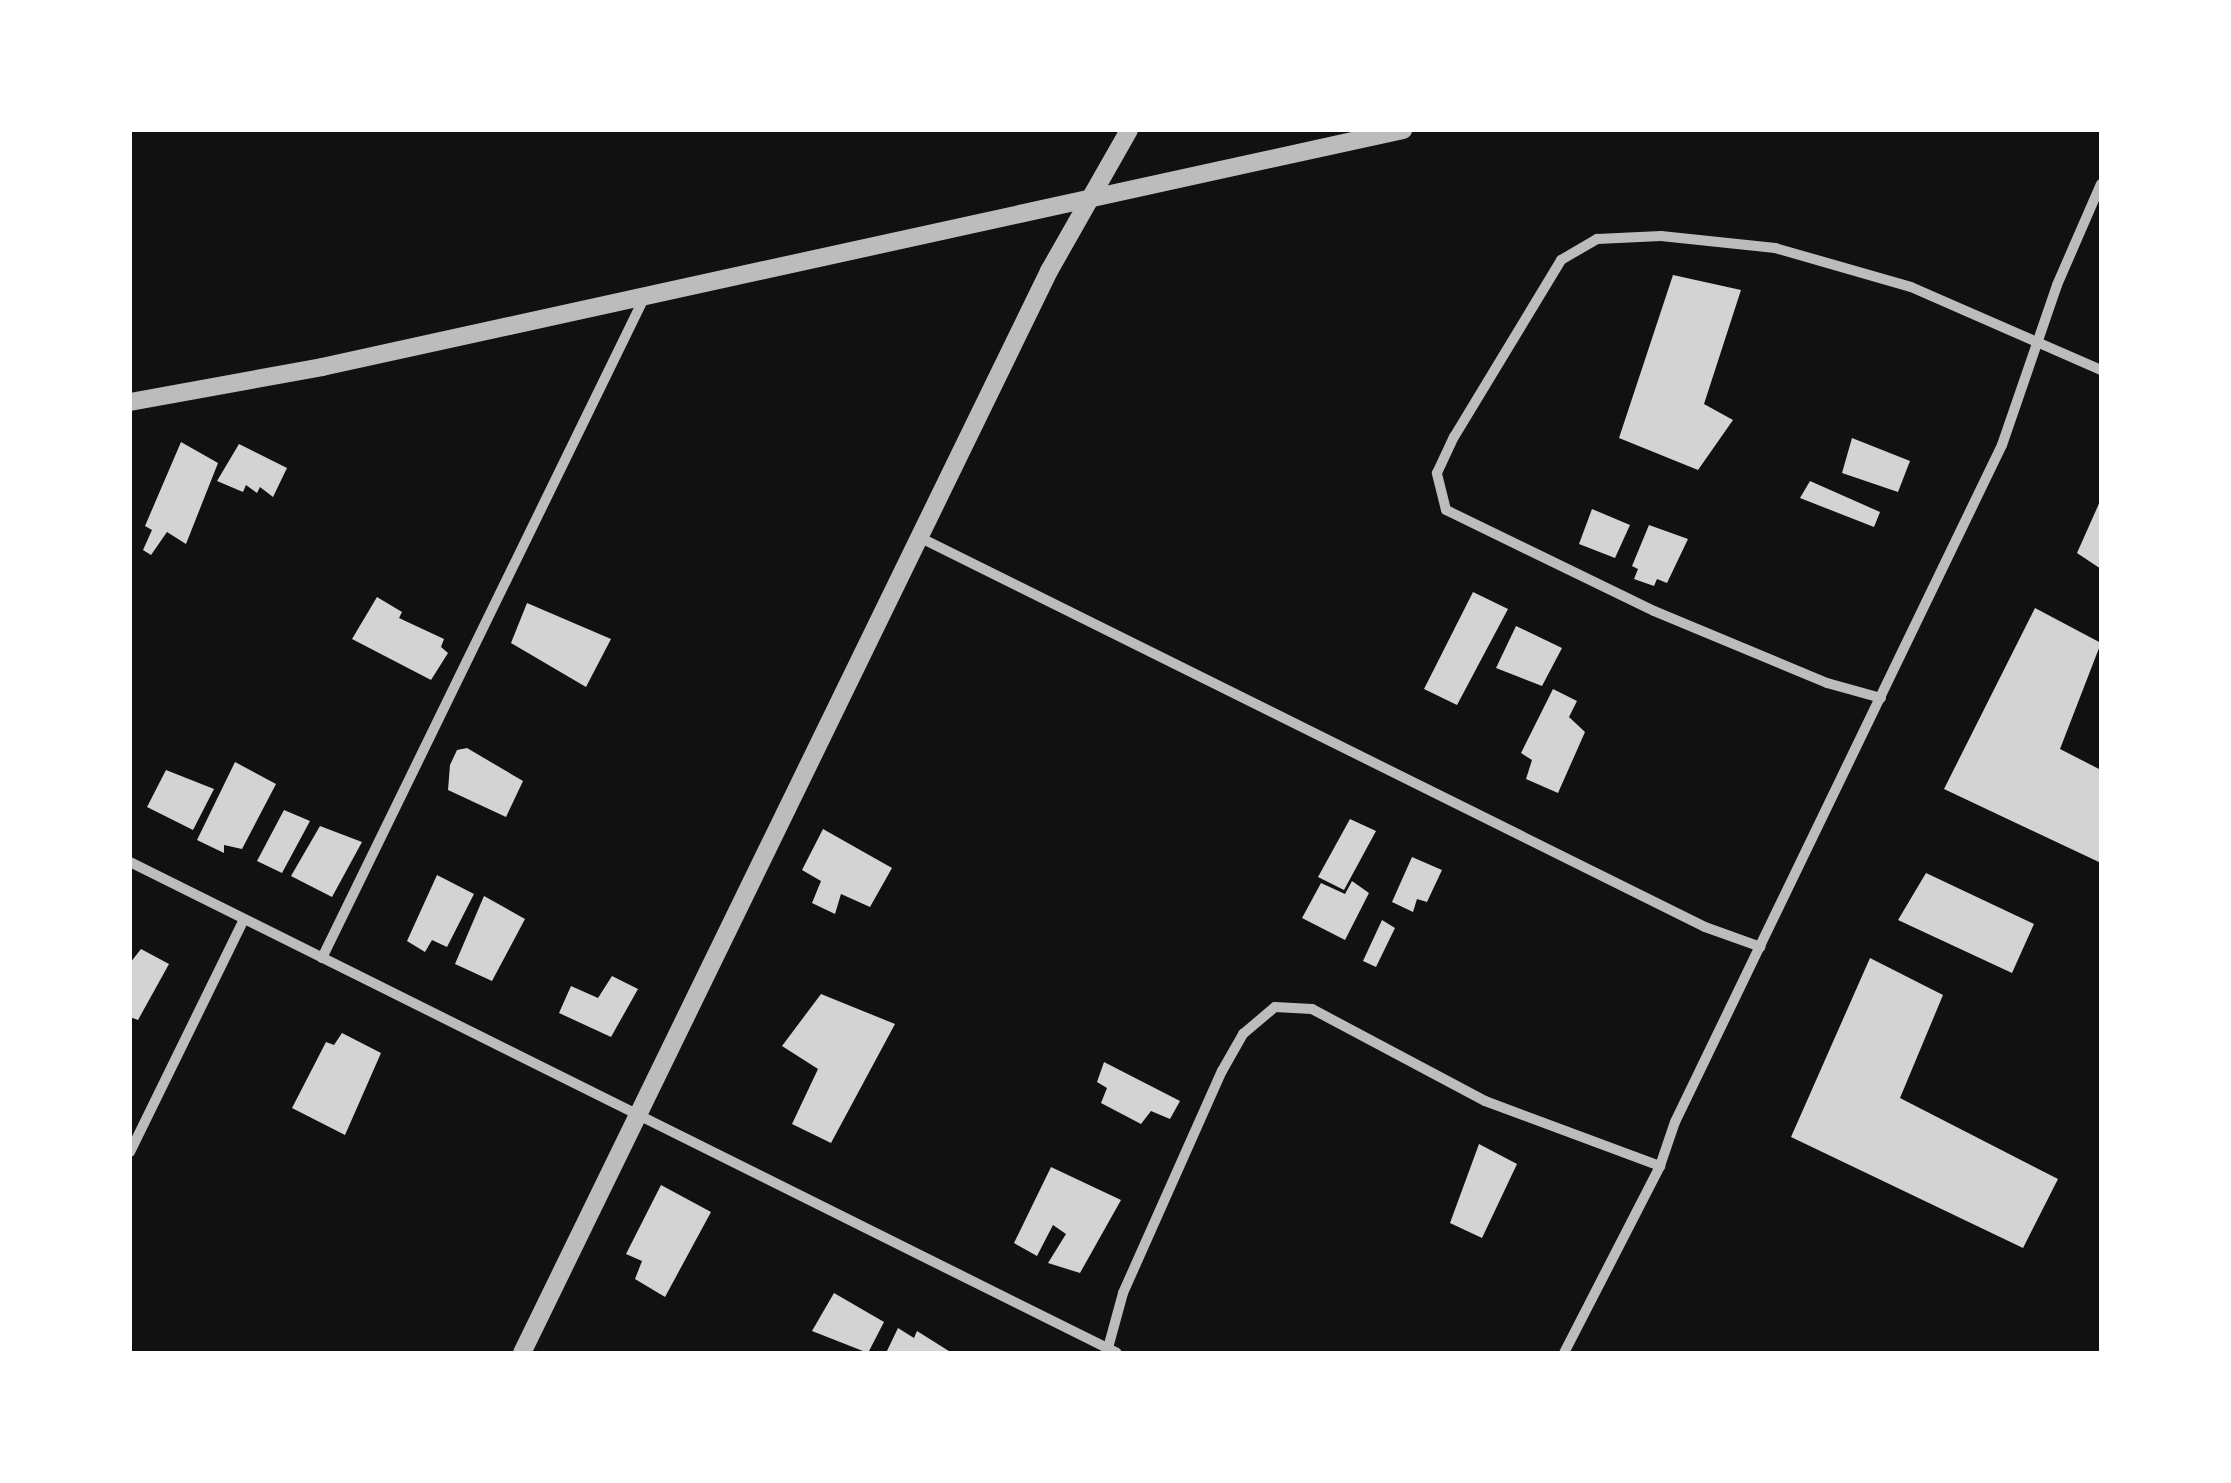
<!DOCTYPE html>
<style>
body{margin:0}
#map{position:relative;width:2231px;height:1483px;overflow:hidden;background:#111;font-family:"Archivo Narrow",sans-serif}
div>[style]{position:absolute}
.building>*{inset:0;background:#d3d3d3}
.minor>*{height:10px;margin:-5px;padding:0 5px;transform-origin:5px;border-radius:5px;background:#bcbcbc}
.tertiary>*{height:18px;margin:-9px;padding:0 9px;transform-origin:9px;border-radius:9px;background:#bcbcbc}
span{translate:-50% -50%;white-space:nowrap;text-align:center;line-height:1.15;-webkit-text-stroke:8px #fff;paint-order:stroke}
.frame{position:absolute;inset:0;border:132px solid #fff;pointer-events:none}
</style>
<div id="map">
<div class="building">
<div style="clip-path:polygon(1673px 275px,1741px 290px,1704px 404px,1733px 420px,1698px 470px,1619px 438px)"></div>
<div style="clip-path:polygon(1852px 438px,1910px 461px,1898px 492px,1842px 473px)"></div>
<div style="clip-path:polygon(181px 442px,218px 463px,186px 544px,167px 532px,151px 555px,143px 550px,152px 530px,145px 526px)"></div>
<div style="clip-path:polygon(239px 444px,287px 468px,273px 497px,260px 487px,257px 493px,246px 485px,243px 492px,217px 481px)"></div>
<div style="clip-path:polygon(1810px 481px,1880px 512px,1874px 527px,1800px 498px)"></div>
<div style="clip-path:polygon(2101px 499px,2101px 569px,2077px 553px)"></div>
<div style="clip-path:polygon(1592px 509px,1630px 525px,1615px 558px,1579px 544px)"></div>
<div style="clip-path:polygon(1649px 525px,1688px 539px,1667px 583px,1657px 579px,1654px 586px,1634px 579px,1638px 569px,1632px 566px)"></div>
<div style="clip-path:polygon(1473px 592px,1508px 609px,1457px 705px,1424px 689px)"></div>
<div style="clip-path:polygon(377px 597px,402px 612px,399px 618px,444px 639px,441px 647px,448px 653px,431px 680px,352px 639px)"></div>
<div style="clip-path:polygon(527px 603px,611px 639px,586px 687px,511px 643px)"></div>
<div style="clip-path:polygon(2035px 608px,2101px 643px,2060px 749px,2101px 770px,2101px 863px,1944px 789px)"></div>
<div style="clip-path:polygon(1516px 626px,1562px 648px,1542px 686px,1496px 668px)"></div>
<div style="clip-path:polygon(1553px 689px,1577px 701px,1569px 717px,1585px 732px,1558px 793px,1526px 779px,1532px 760px,1521px 753px)"></div>
<div style="clip-path:polygon(467px 748px,523px 781px,506px 817px,448px 790px,450px 765px,457px 750px)"></div>
<div style="clip-path:polygon(235px 762px,276px 784px,242px 849px,224px 845px,224px 853px,197px 840px)"></div>
<div style="clip-path:polygon(166px 770px,214px 789px,193px 830px,147px 807px)"></div>
<div style="clip-path:polygon(284px 810px,310px 821px,282px 873px,257px 861px)"></div>
<div style="clip-path:polygon(1350px 819px,1376px 831px,1344px 890px,1318px 877px)"></div>
<div style="clip-path:polygon(320px 826px,362px 842px,332px 897px,291px 876px)"></div>
<div style="clip-path:polygon(823px 829px,892px 868px,870px 907px,841px 894px,835px 914px,812px 903px,821px 881px,802px 870px)"></div>
<div style="clip-path:polygon(1412px 857px,1442px 870px,1427px 902px,1417px 899px,1413px 912px,1392px 902px)"></div>
<div style="clip-path:polygon(1926px 873px,2034px 924px,2012px 973px,1898px 920px)"></div>
<div style="clip-path:polygon(437px 875px,474px 894px,447px 947px,432px 940px,425px 952px,407px 941px)"></div>
<div style="clip-path:polygon(1352px 881px,1369px 893px,1345px 940px,1302px 918px,1321px 883px,1345px 894px)"></div>
<div style="clip-path:polygon(484px 896px,525px 919px,492px 981px,455px 964px)"></div>
<div style="clip-path:polygon(1382px 920px,1395px 928px,1376px 967px,1363px 961px)"></div>
<div style="clip-path:polygon(141px 949px,169px 964px,138px 1020px,130px 1017px,130px 963px)"></div>
<div style="clip-path:polygon(1870px 958px,1943px 995px,1900px 1098px,2058px 1179px,2023px 1248px,1791px 1137px)"></div>
<div style="clip-path:polygon(612px 976px,638px 989px,611px 1037px,559px 1013px,571px 986px,598px 998px)"></div>
<div style="clip-path:polygon(821px 994px,895px 1024px,831px 1143px,792px 1124px,818px 1069px,782px 1046px)"></div>
<div style="clip-path:polygon(342px 1033px,381px 1053px,345px 1135px,292px 1108px,326px 1042px,334px 1045px)"></div>
<div style="clip-path:polygon(1104px 1062px,1180px 1101px,1170px 1119px,1151px 1111px,1141px 1124px,1101px 1103px,1107px 1088px,1097px 1082px)"></div>
<div style="clip-path:polygon(1479px 1144px,1517px 1164px,1482px 1238px,1450px 1223px)"></div>
<div style="clip-path:polygon(1051px 1167px,1121px 1200px,1080px 1273px,1048px 1263px,1066px 1234px,1053px 1225px,1037px 1256px,1014px 1243px)"></div>
<div style="clip-path:polygon(661px 1185px,711px 1212px,665px 1297px,635px 1279px,642px 1261px,626px 1254px)"></div>
<div style="clip-path:polygon(834px 1293px,884px 1322px,868px 1353px,812px 1331px)"></div>
<div style="clip-path:polygon(898px 1328px,914px 1338px,917px 1331px,952px 1353px,886px 1353px)"></div>
</div>
<div class="minor">
<div style="left:923px;top:539px;width:873px;rotate:26.39deg"></div>
<div style="left:1705px;top:927px;width:59px;rotate:19.7deg"></div>
<div style="left:1881px;top:698px;width:56px;rotate:-164.5deg"></div>
<div style="left:1827px;top:683px;width:187px;rotate:-157.4deg"></div>
<div style="left:1654px;top:611px;width:231px;rotate:-154.1deg"></div>
<div style="left:1446px;top:510px;width:38px;rotate:-104deg"></div>
<div style="left:1437px;top:473px;width:40px;rotate:-65deg"></div>
<div style="left:1454px;top:437px;width:207px;rotate:-58.8deg"></div>
<div style="left:1561px;top:260px;width:42px;rotate:-30.3deg"></div>
<div style="left:1597px;top:239px;width:64px;rotate:-2.7deg"></div>
<div style="left:1661px;top:236px;width:115px;rotate:6deg"></div>
<div style="left:1775px;top:248px;width:141px;rotate:16deg"></div>
<div style="left:1911px;top:287px;width:207px;rotate:23.6deg"></div>
<div style="left:130px;top:862px;width:1102px;rotate:26.45deg"></div>
<div style="left:322px;top:958px;width:739px;rotate:-63.99deg"></div>
<div style="left:130px;top:1152px;width:259px;rotate:-63.9deg"></div>
<div style="left:1108px;top:1348px;width:57px;rotate:-74.7deg"></div>
<div style="left:1123px;top:1293px;width:243px;rotate:-66deg"></div>
<div style="left:1222px;top:1071px;width:43px;rotate:-60.4deg"></div>
<div style="left:1243px;top:1034px;width:42px;rotate:-40.2deg"></div>
<div style="left:1275px;top:1007px;width:37px;rotate:3deg"></div>
<div style="left:1312px;top:1009px;width:196px;rotate:28deg"></div>
<div style="left:1485px;top:1101px;width:187px;rotate:20.4deg"></div>
<div style="left:1564px;top:1353px;width:210px;rotate:-62.8deg"></div>
<div style="left:1660px;top:1166px;width:46px;rotate:-71.2deg"></div>
<div style="left:1675px;top:1122px;width:752px;rotate:-64.22deg"></div>
<div style="left:2002px;top:445px;width:169px;rotate:-71deg"></div>
<div style="left:2057px;top:285px;width:110px;rotate:-66.5deg"></div>
</div>
<div class="tertiary">
<div style="left:130px;top:402px;width:195px;rotate:-10.3deg"></div>
<div style="left:322px;top:367px;width:1107px;rotate:-12.37deg"></div>
<div style="left:522px;top:1353px;width:1204px;rotate:-64.03deg"></div>
<div style="left:1049px;top:271px;width:162px;rotate:-60.4deg"></div>
</div>
<div class="frame"></div>
</div>
